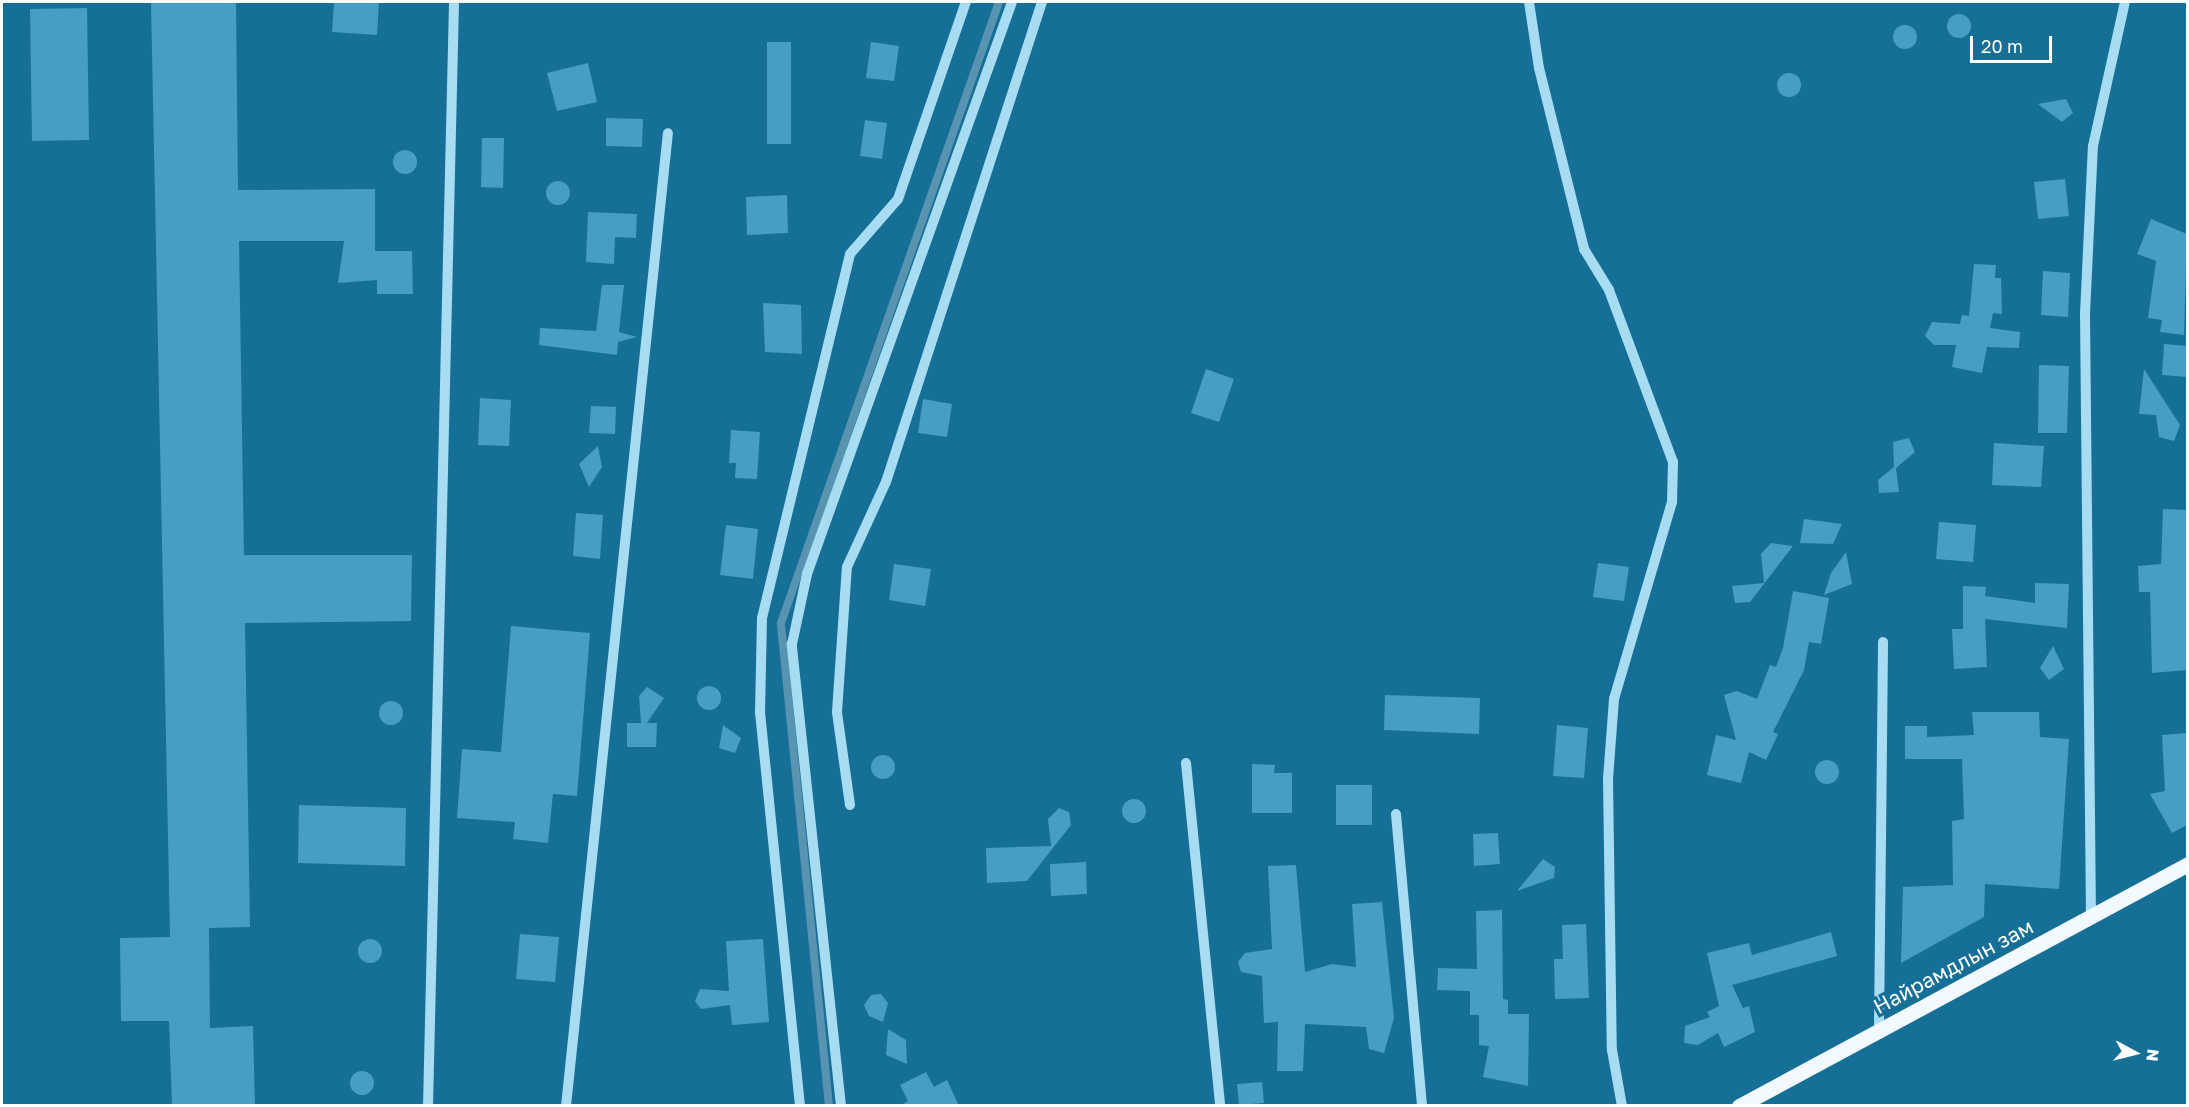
<!DOCTYPE html>
<meta charset="utf-8">
<style>
body{margin:0}
#map{position:relative;width:2189px;height:1107px;overflow:hidden;background:#156f97;font-family:"Golos Text",sans-serif}
div>[style]{position:absolute}
.stream>*{height:8px;margin:-4px;padding:0 4px;transform-origin:4px;border-radius:4px;background:#5894af}
.building>*{inset:0;background:#479dc2}
.round{border-radius:50%}
.minor>*{height:10px;margin:-5px;padding:0 5px;transform-origin:5px;border-radius:5px;background:#a7dcf2}
.major>*{height:15px;margin:-7.5px;padding:0 7.5px;transform-origin:7.5px;border-radius:7.5px;background:#f2faff}
span{translate:-50% -50%;white-space:nowrap;text-align:center;line-height:1.15;-webkit-text-stroke:6px #156f97;paint-order:stroke}
.street-label{font-size:21px;color:#fff}
.frame{position:absolute;inset:0;border:3px solid #fff;pointer-events:none}
.north{position:absolute;left:2105px;top:1023px;width:60px;height:60px;-webkit-text-stroke:4px #156f97;paint-order:stroke;rotate:97deg;font-size:16px;font-weight:700;line-height:24px;text-align:center;color:#fff}
.north::after{content:'';display:block;margin:auto;width:21px;height:27px;background:#fff;clip-path:polygon(50% 0,100% 100%,50% 72%,0 100%)}
.scale{position:absolute;left:1970px;top:36px;width:82px;height:27px;box-sizing:border-box;border:3px solid #fff;border-top:0;padding-left:8px;font-size:18px;line-height:21px;white-space:nowrap;color:#fff;-webkit-text-stroke:4px #156f97;paint-order:stroke}
</style>
<div id="map">
<div class="stream">
<div style="left:829px;top:1106px;width:485px;rotate:-95.7deg"></div>
<div style="left:781px;top:623px;width:658px;rotate:-70.66deg"></div>
</div>
<div class="building">
<div style="clip-path:polygon(151px 2px,236px 2px,238px 190px,375px 189px,375px 251px,412px 251px,413px 294px,377px 294px,377px 280px,338px 283px,344px 241px,239px 241px,244px 555px,412px 555px,411px 621px,245px 623px,250px 927px,209px 928px,210px 1028px,253px 1026px,255px 1106px,172px 1106px,169px 1021px,121px 1021px,120px 938px,170px 937px)"></div>
<div style="clip-path:polygon(334px 2px,379px 2px,377px 35px,332px 32px)"></div>
<div style="clip-path:polygon(87px 8px,89px 140px,32px 141px,30px 9px)"></div>
<div class="round" style="left:1947px;top:14px;width:24px;height:24px"></div>
<div class="round" style="left:1893px;top:25px;width:24px;height:24px"></div>
<div style="clip-path:polygon(767px 42px,791px 42px,791px 144px,767px 144px)"></div>
<div style="clip-path:polygon(871px 42px,899px 46px,894px 81px,866px 78px)"></div>
<div style="clip-path:polygon(588px 63px,597px 102px,557px 111px,547px 73px)"></div>
<div class="round" style="left:1777px;top:73px;width:24px;height:24px"></div>
<div style="clip-path:polygon(2066px 99px,2073px 113px,2062px 122px,2038px 104px)"></div>
<div style="clip-path:polygon(606px 118px,643px 119px,642px 147px,606px 146px)"></div>
<div style="clip-path:polygon(865px 120px,887px 123px,882px 159px,860px 156px)"></div>
<div style="clip-path:polygon(482px 138px,504px 138px,503px 188px,481px 187px)"></div>
<div class="round" style="left:393px;top:150px;width:24px;height:24px"></div>
<div style="clip-path:polygon(2065px 179px,2069px 216px,2038px 219px,2034px 182px)"></div>
<div class="round" style="left:546px;top:181px;width:24px;height:24px"></div>
<div style="clip-path:polygon(787px 195px,788px 233px,747px 235px,746px 197px)"></div>
<div style="clip-path:polygon(588px 212px,637px 214px,636px 238px,615px 237px,614px 264px,586px 262px)"></div>
<div style="clip-path:polygon(2151px 219px,2187px 234px,2184px 335px,2160px 332px,2162px 320px,2148px 318px,2156px 261px,2137px 254px)"></div>
<div style="clip-path:polygon(1974px 264px,1996px 265px,1995px 278px,2001px 278px,2002px 314px,1993px 313px,1990px 328px,2020px 332px,2019px 348px,1987px 347px,1982px 373px,1952px 367px,1956px 345px,1934px 345px,1925px 336px,1932px 322px,1960px 324px,1962px 315px,1969px 316px)"></div>
<div style="clip-path:polygon(2043px 271px,2070px 273px,2068px 317px,2041px 315px)"></div>
<div style="clip-path:polygon(602px 285px,624px 285px,619px 332px,637px 337px,618px 342px,617px 355px,539px 345px,540px 328px,596px 331px)"></div>
<div style="clip-path:polygon(763px 303px,801px 305px,802px 354px,765px 352px)"></div>
<div style="clip-path:polygon(2164px 344px,2187px 346px,2187px 377px,2162px 375px)"></div>
<div style="clip-path:polygon(2039px 365px,2069px 366px,2067px 433px,2038px 433px)"></div>
<div style="clip-path:polygon(1206px 369px,1234px 379px,1219px 422px,1191px 413px)"></div>
<div style="clip-path:polygon(2144px 369px,2180px 425px,2174px 441px,2159px 437px,2156px 415px,2139px 414px)"></div>
<div style="clip-path:polygon(480px 398px,511px 400px,509px 446px,478px 445px)"></div>
<div style="clip-path:polygon(923px 399px,952px 404px,947px 437px,918px 433px)"></div>
<div style="clip-path:polygon(591px 406px,616px 407px,615px 434px,589px 433px)"></div>
<div style="clip-path:polygon(731px 430px,760px 432px,757px 479px,735px 478px,736px 463px,729px 463px)"></div>
<div style="clip-path:polygon(1909px 438px,1915px 452px,1896px 468px,1899px 492px,1879px 493px,1878px 480px,1894px 467px,1893px 442px)"></div>
<div style="clip-path:polygon(1994px 443px,2044px 446px,2041px 487px,1992px 485px)"></div>
<div style="clip-path:polygon(598px 446px,602px 467px,589px 487px,579px 464px)"></div>
<div style="clip-path:polygon(2163px 509px,2187px 510px,2187px 670px,2152px 673px,2150px 592px,2139px 592px,2138px 566px,2161px 564px)"></div>
<div style="clip-path:polygon(576px 513px,603px 515px,600px 559px,573px 556px)"></div>
<div style="clip-path:polygon(1804px 519px,1842px 524px,1833px 544px,1800px 543px)"></div>
<div style="clip-path:polygon(1939px 522px,1976px 525px,1973px 562px,1936px 559px)"></div>
<div style="clip-path:polygon(726px 525px,758px 529px,753px 579px,720px 575px)"></div>
<div style="clip-path:polygon(1771px 543px,1793px 546px,1750px 602px,1735px 603px,1732px 586px,1764px 583px,1761px 554px)"></div>
<div style="clip-path:polygon(1846px 552px,1852px 584px,1824px 595px,1831px 573px)"></div>
<div style="clip-path:polygon(1598px 563px,1629px 567px,1624px 601px,1593px 597px)"></div>
<div style="clip-path:polygon(894px 564px,931px 569px,925px 606px,889px 600px)"></div>
<div style="clip-path:polygon(2035px 583px,2069px 584px,2067px 628px,1985px 619px,1987px 667px,1954px 669px,1952px 629px,1963px 629px,1963px 586px,1986px 587px,1985px 596px,2035px 603px)"></div>
<div style="clip-path:polygon(1793px 591px,1829px 598px,1821px 644px,1809px 642px,1804px 670px,1773px 732px,1778px 734px,1766px 760px,1749px 752px,1741px 783px,1707px 775px,1716px 735px,1736px 740px,1724px 695px,1737px 691px,1757px 699px,1770px 665px,1776px 667px,1783px 648px)"></div>
<div style="clip-path:polygon(511px 626px,590px 633px,577px 796px,553px 794px,548px 843px,513px 839px,515px 822px,457px 818px,462px 749px,501px 752px)"></div>
<div style="clip-path:polygon(2053px 646px,2064px 669px,2049px 680px,2040px 668px)"></div>
<div class="round" style="left:697px;top:686px;width:24px;height:24px"></div>
<div style="clip-path:polygon(647px 687px,664px 698px,647px 723px,657px 723px,656px 747px,627px 747px,627px 723px,641px 723px,639px 696px)"></div>
<div style="clip-path:polygon(1385px 695px,1480px 698px,1479px 734px,1384px 730px)"></div>
<div class="round" style="left:379px;top:701px;width:24px;height:24px"></div>
<div style="clip-path:polygon(1972px 712px,2039px 712px,2040px 737px,2069px 739px,2059px 889px,1985px 884px,1984px 917px,1901px 963px,1903px 887px,1953px 885px,1952px 821px,1964px 819px,1962px 759px,1905px 759px,1905px 726px,1927px 726px,1927px 737px,1974px 735px)"></div>
<div style="clip-path:polygon(723px 725px,741px 738px,735px 753px,719px 748px)"></div>
<div style="clip-path:polygon(1557px 725px,1588px 728px,1584px 778px,1553px 776px)"></div>
<div style="clip-path:polygon(2187px 733px,2187px 825px,2172px 833px,2150px 794px,2165px 791px,2162px 735px)"></div>
<div class="round" style="left:871px;top:755px;width:24px;height:24px"></div>
<div class="round" style="left:1815px;top:760px;width:24px;height:24px"></div>
<div style="clip-path:polygon(1252px 764px,1275px 765px,1274px 773px,1292px 773px,1292px 813px,1252px 813px)"></div>
<div style="clip-path:polygon(1336px 785px,1372px 785px,1372px 825px,1336px 825px)"></div>
<div class="round" style="left:1122px;top:799px;width:24px;height:24px"></div>
<div style="clip-path:polygon(299px 805px,406px 808px,405px 866px,298px 863px)"></div>
<div style="clip-path:polygon(1059px 808px,1069px 812px,1071px 825px,1027px 881px,987px 883px,986px 848px,1051px 846px,1048px 819px)"></div>
<div style="clip-path:polygon(1498px 833px,1500px 864px,1474px 866px,1473px 834px)"></div>
<div style="clip-path:polygon(1543px 859px,1555px 867px,1554px 878px,1517px 891px)"></div>
<div style="clip-path:polygon(1086px 862px,1087px 894px,1051px 896px,1050px 864px)"></div>
<div style="clip-path:polygon(1296px 865px,1305px 972px,1332px 964px,1356px 967px,1352px 904px,1382px 902px,1394px 1018px,1384px 1053px,1369px 1049px,1366px 1027px,1305px 1024px,1303px 1071px,1277px 1071px,1278px 1022px,1264px 1023px,1262px 976px,1241px 972px,1238px 962px,1245px 953px,1272px 949px,1268px 866px)"></div>
<div style="clip-path:polygon(1502px 910px,1503px 999px,1508px 1000px,1508px 1014px,1529px 1014px,1528px 1086px,1483px 1077px,1489px 1046px,1479px 1045px,1479px 1015px,1470px 1015px,1470px 991px,1437px 990px,1438px 968px,1477px 969px,1476px 911px)"></div>
<div style="clip-path:polygon(1586px 924px,1589px 998px,1555px 999px,1554px 959px,1563px 959px,1562px 925px)"></div>
<div style="clip-path:polygon(1831px 932px,1837px 956px,1732px 985px,1743px 1008px,1749px 1006px,1755px 1032px,1724px 1047px,1718px 1033px,1698px 1045px,1684px 1043px,1685px 1026px,1710px 1017px,1707px 1012px,1719px 1006px,1707px 953px,1749px 943px,1752px 955px)"></div>
<div style="clip-path:polygon(520px 934px,559px 937px,555px 982px,516px 979px)"></div>
<div style="clip-path:polygon(763px 939px,769px 1022px,732px 1025px,730px 1005px,701px 1009px,695px 1001px,700px 989px,729px 991px,726px 941px)"></div>
<div class="round" style="left:358px;top:939px;width:24px;height:24px"></div>
<div style="clip-path:polygon(881px 994px,888px 1003px,883px 1022px,869px 1016px,864px 1005px,871px 995px)"></div>
<div style="clip-path:polygon(888px 1029px,906px 1040px,907px 1064px,886px 1055px)"></div>
<div class="round" style="left:350px;top:1071px;width:24px;height:24px"></div>
<div style="clip-path:polygon(926px 1072px,934px 1087px,947px 1080px,959px 1106px,899px 1106px,908px 1101px,900px 1085px)"></div>
<div style="clip-path:polygon(1262px 1082px,1264px 1103px,1239px 1105px,1237px 1084px)"></div>
</div>
<div class="minor">
<div style="left:1529px;top:2px;width:67px;rotate:81.4deg"></div>
<div style="left:1539px;top:68px;width:187px;rotate:76deg"></div>
<div style="left:1584px;top:249px;width:48px;rotate:58.6deg"></div>
<div style="left:1609px;top:290px;width:184px;rotate:69.6deg"></div>
<div style="left:1673px;top:462px;width:40px;rotate:91.4deg"></div>
<div style="left:1672px;top:502px;width:205px;rotate:106.4deg"></div>
<div style="left:1614px;top:699px;width:79px;rotate:94.3deg"></div>
<div style="left:1608px;top:778px;width:272px;rotate:89.2deg"></div>
<div style="left:1612px;top:1050px;width:57px;rotate:79.9deg"></div>
<div style="left:1186px;top:763px;width:345px;rotate:84.3deg"></div>
<div style="left:850px;top:805px;width:94px;rotate:-98deg"></div>
<div style="left:837px;top:712px;width:145px;rotate:-86.1deg"></div>
<div style="left:847px;top:567px;width:94px;rotate:-65.4deg"></div>
<div style="left:886px;top:482px;width:505px;rotate:-72deg"></div>
<div style="left:1396px;top:814px;width:293px;rotate:84.9deg"></div>
<div style="left:2091px;top:917px;width:603px;rotate:-90.57deg"></div>
<div style="left:2085px;top:314px;width:168px;rotate:-87.3deg"></div>
<div style="left:2093px;top:146px;width:148px;rotate:-77.5deg"></div>
<div style="left:1879px;top:1028px;width:386px;rotate:-89.4deg"></div>
<div style="left:428px;top:1106px;width:1104px;rotate:-88.65deg"></div>
<div style="left:566px;top:1106px;width:978px;rotate:-84.02deg"></div>
<div style="left:800px;top:1106px;width:395px;rotate:-95.8deg"></div>
<div style="left:760px;top:713px;width:95px;rotate:-88.8deg"></div>
<div style="left:762px;top:618px;width:374px;rotate:-76.4deg"></div>
<div style="left:850px;top:254px;width:73px;rotate:-48.9deg"></div>
<div style="left:898px;top:199px;width:208px;rotate:-71deg"></div>
<div style="left:841px;top:1106px;width:465px;rotate:-96.1deg"></div>
<div style="left:792px;top:644px;width:72px;rotate:-77.9deg"></div>
<div style="left:807px;top:574px;width:608px;rotate:-70.28deg"></div>
</div>
<div class="major">
<div style="left:1739px;top:1106px;width:510px;rotate:-28.32deg"></div>
</div>
<div class="street-label">
<span style="left:1953px;top:966px;rotate:-28deg">Найрамдлын зам</span>
</div>
<div class="frame"></div>
<div class="north">N</div>
<div class="scale">20 m</div>
</div>
